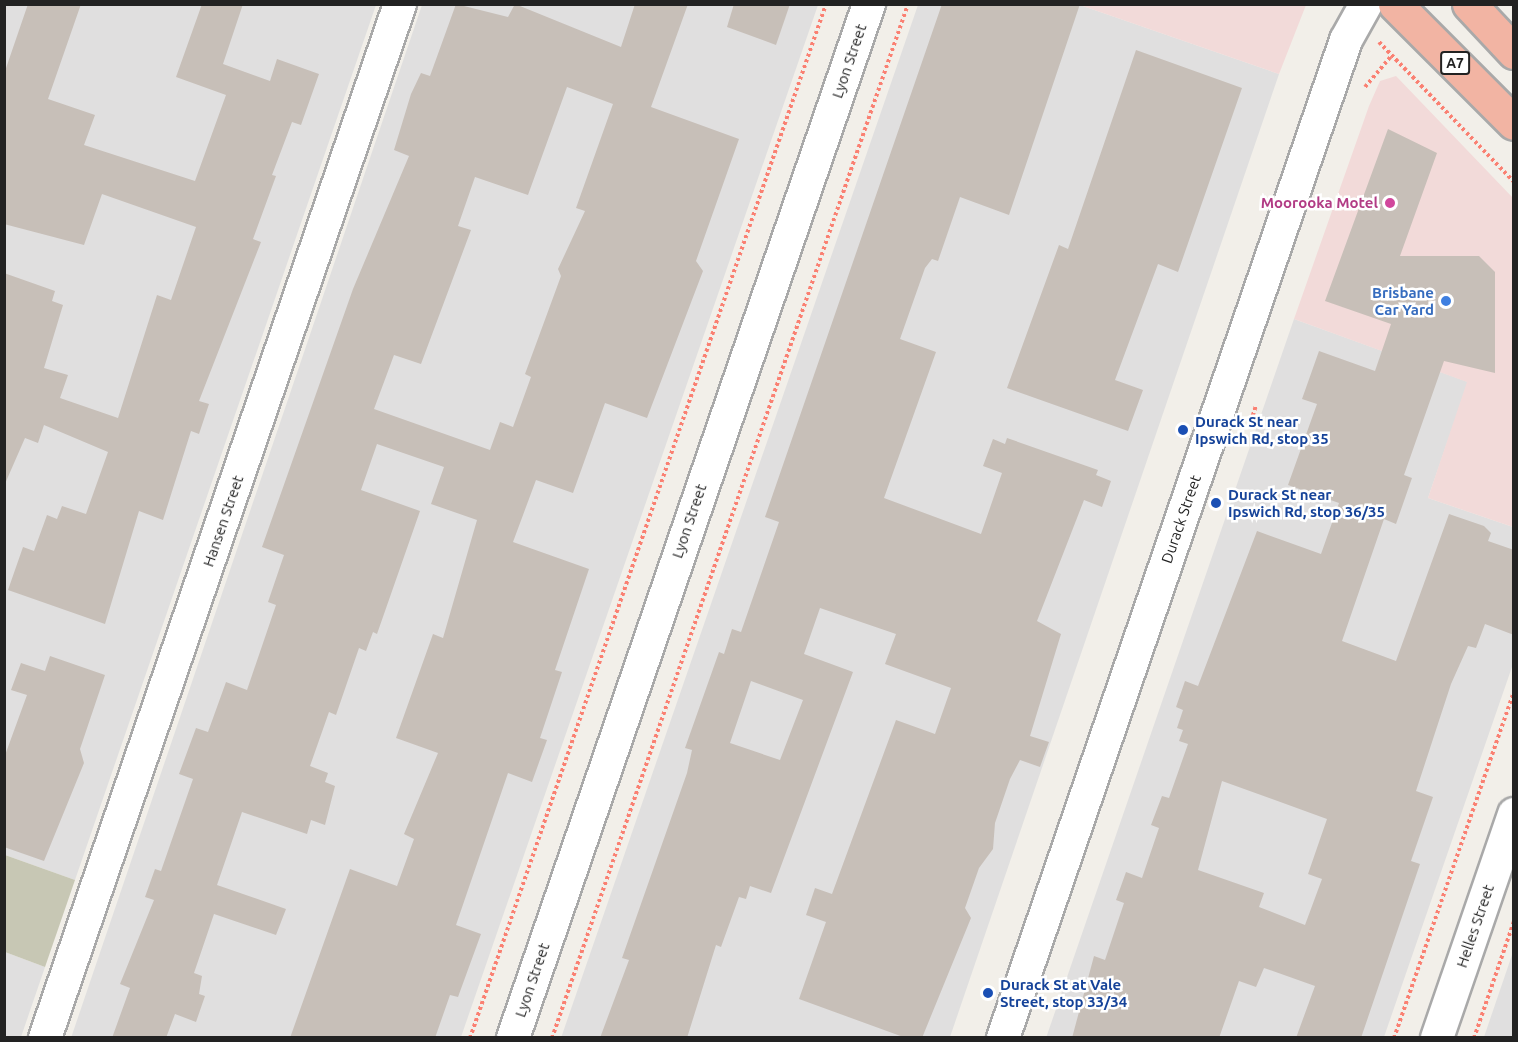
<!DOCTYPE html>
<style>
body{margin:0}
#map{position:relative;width:1518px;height:1042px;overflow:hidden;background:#f2efe9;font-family:Ubuntu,sans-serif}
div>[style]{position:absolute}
.residential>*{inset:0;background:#e0dfdf}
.commercial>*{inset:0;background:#f2dad9}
.construction>*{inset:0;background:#c7c7b4}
.building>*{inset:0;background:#c7bfb8}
.path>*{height:4px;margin-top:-2px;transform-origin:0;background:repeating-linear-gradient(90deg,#fa8072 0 3px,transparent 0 6px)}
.roads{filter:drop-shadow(2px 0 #a9a9a9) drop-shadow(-2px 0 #a9a9a9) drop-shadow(0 2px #a9a9a9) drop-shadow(0 -2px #a9a9a9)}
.minor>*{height:32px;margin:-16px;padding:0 16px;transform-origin:16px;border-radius:16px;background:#fff}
.trunk>*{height:33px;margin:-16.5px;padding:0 16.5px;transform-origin:16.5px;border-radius:16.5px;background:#f2b4a3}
.dots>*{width:16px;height:16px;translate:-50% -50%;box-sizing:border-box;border:3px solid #fff;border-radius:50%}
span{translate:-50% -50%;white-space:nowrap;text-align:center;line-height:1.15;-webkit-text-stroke:5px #fff;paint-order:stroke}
.shield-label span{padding:2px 4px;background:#fff;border:2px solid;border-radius:4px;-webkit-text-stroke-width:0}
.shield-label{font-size:14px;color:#222;font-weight:700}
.street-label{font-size:15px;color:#222}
.hotel-label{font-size:15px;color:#b23c85;font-weight:700}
.right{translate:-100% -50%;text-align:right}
.shop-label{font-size:15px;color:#366cbe;font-weight:700}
.transit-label{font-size:15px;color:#164399;font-weight:700}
.left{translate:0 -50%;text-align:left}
.frame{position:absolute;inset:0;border:6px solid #222;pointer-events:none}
</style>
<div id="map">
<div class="residential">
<div style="clip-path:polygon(5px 5px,376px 5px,75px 880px,5px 855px)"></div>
<div style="clip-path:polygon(422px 5px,818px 5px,461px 1037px,71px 1038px)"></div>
<div style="clip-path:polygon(918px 5px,1080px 5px,1279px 74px,950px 1037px,561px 1038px)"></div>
<div style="clip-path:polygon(1294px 319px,1468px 382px,1428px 498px,1513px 527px,1513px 664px,1384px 1037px,1046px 1038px)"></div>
<div style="clip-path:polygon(5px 952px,45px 967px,21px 1037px,5px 1038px)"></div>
<div style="clip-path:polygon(1513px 952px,1513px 1037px,1484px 1037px)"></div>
</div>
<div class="commercial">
<div style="clip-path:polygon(1080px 5px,1306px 5px,1279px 74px)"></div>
<div style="clip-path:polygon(1396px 76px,1513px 198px,1513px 527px,1428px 498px,1467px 382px,1294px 319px,1369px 106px,1380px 81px)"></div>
</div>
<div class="construction">
<div style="clip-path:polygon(5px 855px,75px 880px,45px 967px,5px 952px)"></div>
</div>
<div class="building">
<div style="clip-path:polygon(28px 4px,81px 4px,48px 99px,95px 115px,84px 145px,195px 181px,226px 95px,176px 77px,202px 4px,243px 4px,223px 64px,270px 81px,277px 59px,319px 74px,301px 125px,292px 122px,272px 175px,276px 176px,253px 239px,261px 242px,199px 401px,209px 404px,199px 434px,191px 431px,163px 520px,139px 511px,105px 624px,8px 590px,23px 547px,34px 551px,47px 515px,57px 519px,62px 506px,86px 514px,108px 452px,44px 425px,38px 443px,25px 438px,4px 486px,4px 273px,55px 291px,52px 301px,63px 305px,44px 368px,68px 375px,60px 398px,118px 418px,157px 295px,171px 300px,196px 227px,102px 194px,84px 245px,4px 224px,4px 74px)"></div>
<div style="clip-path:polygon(evenodd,456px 4px,508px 17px,515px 4px,621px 47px,635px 4px,688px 4px,651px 107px,739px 139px,696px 261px,703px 271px,647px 418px,605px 403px,573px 493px,536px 480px,513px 542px,589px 569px,555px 670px,562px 672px,540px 738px,547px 740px,532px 782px,508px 773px,456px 925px,481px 934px,458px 997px,450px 995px,435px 1038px,290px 1038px,350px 869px,397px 886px,414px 839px,404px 834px,438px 753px,396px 738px,433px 634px,443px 638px,477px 520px,431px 504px,444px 467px,377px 444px,361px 490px,420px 511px,377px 634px,373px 632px,366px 651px,359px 648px,336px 715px,329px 712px,310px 766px,328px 773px,325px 782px,335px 786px,325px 825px,311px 820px,307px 834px,242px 812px,217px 885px,286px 909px,276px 935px,214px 914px,194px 973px,202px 976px,199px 994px,205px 996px,196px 1022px,175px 1014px,166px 1038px,112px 1038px,130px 988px,120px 984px,154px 900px,145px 897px,155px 869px,161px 871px,193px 779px,179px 774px,196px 728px,208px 732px,226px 682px,247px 690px,276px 605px,268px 602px,284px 555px,262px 547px,353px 289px,409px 156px,394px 150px,411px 94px,421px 73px,430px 76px,456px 4px,567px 87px,613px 104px,576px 208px,585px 211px,558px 269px,561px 276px,525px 374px,531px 377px,513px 427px,500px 422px,490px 450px,374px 409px,394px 355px,421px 364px,471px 230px,458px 226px,475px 177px,528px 195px,567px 87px)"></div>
<div style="clip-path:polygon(734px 4px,790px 4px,776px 45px,727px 27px)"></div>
<div style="clip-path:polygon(evenodd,942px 4px,1080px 4px,1009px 215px,960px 197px,938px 261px,932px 259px,925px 268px,900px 339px,936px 352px,884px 498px,981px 534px,1002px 473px,983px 466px,993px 439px,1005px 444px,1007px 438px,1098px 470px,1096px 475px,1111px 481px,1102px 507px,1084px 500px,1037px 621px,1061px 634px,1030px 736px,1049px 742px,1040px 767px,1020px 760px,1010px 779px,995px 823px,993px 849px,979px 868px,965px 908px,971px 918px,922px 1038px,906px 1038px,799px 999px,826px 922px,806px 915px,815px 888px,832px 894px,896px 720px,935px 734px,951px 688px,885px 664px,896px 634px,820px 608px,804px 654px,853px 672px,771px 893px,750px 886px,746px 899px,739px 897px,721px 947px,716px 945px,687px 1038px,600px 1038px,629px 960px,622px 958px,687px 773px,692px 750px,685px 748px,719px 652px,724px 654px,732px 629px,741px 632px,779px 522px,765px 517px,942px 4px,751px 681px,803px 700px,780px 760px,730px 743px,751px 681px)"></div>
<div style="clip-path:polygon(1136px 50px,1242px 88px,1178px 272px,1158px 264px,1115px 380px,1143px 390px,1128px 431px,1007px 388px,1059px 245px,1068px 249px)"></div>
<div style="clip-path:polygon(evenodd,1388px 129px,1437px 153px,1400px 256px,1479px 256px,1495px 272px,1495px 373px,1444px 361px,1404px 475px,1412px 478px,1396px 524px,1384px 519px,1342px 641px,1396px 661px,1449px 514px,1484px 526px,1491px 533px,1488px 541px,1514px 550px,1514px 635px,1485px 624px,1476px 648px,1468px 646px,1451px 684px,1416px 791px,1433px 797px,1411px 861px,1420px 864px,1361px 1038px,1296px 1038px,1315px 986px,1264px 968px,1256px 987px,1239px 981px,1219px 1038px,1072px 1038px,1094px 956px,1105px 960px,1124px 903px,1116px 900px,1126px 872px,1142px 878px,1159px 828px,1151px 825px,1162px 796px,1169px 798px,1188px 744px,1179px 741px,1183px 730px,1177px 728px,1183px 710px,1176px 707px,1185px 681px,1198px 686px,1257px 531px,1321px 554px,1339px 503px,1288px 485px,1317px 404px,1302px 399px,1319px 351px,1375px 371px,1391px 324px,1325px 301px,1388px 129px,1222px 781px,1327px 819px,1308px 874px,1322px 879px,1305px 925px,1259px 907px,1264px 893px,1198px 870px,1222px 781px)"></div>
<div style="clip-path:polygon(50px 656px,105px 675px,80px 749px,84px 763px,44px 861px,4px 847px,4px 758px,27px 695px,11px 690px,21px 663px,45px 671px)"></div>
</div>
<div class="path">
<div style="left:1379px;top:42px;width:194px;rotate:46deg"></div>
<div style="left:1365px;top:87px;width:42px;rotate:-49.8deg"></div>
<div style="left:1249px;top:427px;width:22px;rotate:-72deg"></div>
<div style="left:470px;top:1038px;width:1094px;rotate:-71deg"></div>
<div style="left:552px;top:1038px;width:1094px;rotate:-71deg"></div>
<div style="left:1394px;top:1038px;width:367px;rotate:-70.9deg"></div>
<div style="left:1474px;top:1038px;width:124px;rotate:-71.1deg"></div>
</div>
<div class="roads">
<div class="minor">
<div style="left:45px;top:1038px;width:1093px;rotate:-71.05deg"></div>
<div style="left:513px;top:1038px;width:1094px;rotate:-71deg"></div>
<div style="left:1003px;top:1038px;width:1055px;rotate:-71.03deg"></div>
<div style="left:1346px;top:40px;width:41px;rotate:-60.9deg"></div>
<div style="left:1437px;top:1038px;width:237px;rotate:-71deg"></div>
</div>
<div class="trunk">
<div style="left:1395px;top:4px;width:168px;rotate:45deg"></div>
<div style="left:1469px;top:4px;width:66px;rotate:46.8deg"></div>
</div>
</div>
<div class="dots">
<div style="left:1390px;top:203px;background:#d1479c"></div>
<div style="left:1446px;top:301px;background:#3f7fe0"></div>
<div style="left:1183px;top:430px;background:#1a4fb4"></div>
<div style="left:1216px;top:503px;background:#1a4fb4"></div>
<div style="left:988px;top:993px;background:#1a4fb4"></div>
</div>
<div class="shield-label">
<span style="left:1455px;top:63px">A7</span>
</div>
<div class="street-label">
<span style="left:849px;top:61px;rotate:-71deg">Lyon Street</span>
<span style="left:1181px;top:519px;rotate:-71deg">Durack Street</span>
<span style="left:223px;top:521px;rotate:-71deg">Hansen Street</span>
<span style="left:689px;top:521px;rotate:-71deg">Lyon Street</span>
<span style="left:1475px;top:926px;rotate:-71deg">Helles Street</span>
<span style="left:532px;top:980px;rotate:-71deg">Lyon Street</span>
</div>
<div class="hotel-label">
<span class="right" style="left:1378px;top:203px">Moorooka Motel</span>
</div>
<div class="shop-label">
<span class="right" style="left:1434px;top:301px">Brisbane<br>Car Yard</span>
</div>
<div class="transit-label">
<span class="left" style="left:1195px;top:430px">Durack St near<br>Ipswich Rd, stop 35</span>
<span class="left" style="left:1228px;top:503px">Durack St near<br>Ipswich Rd, stop 36/35</span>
<span class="left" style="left:1000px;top:993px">Durack St at Vale<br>Street, stop 33/34</span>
</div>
<div class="frame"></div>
</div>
